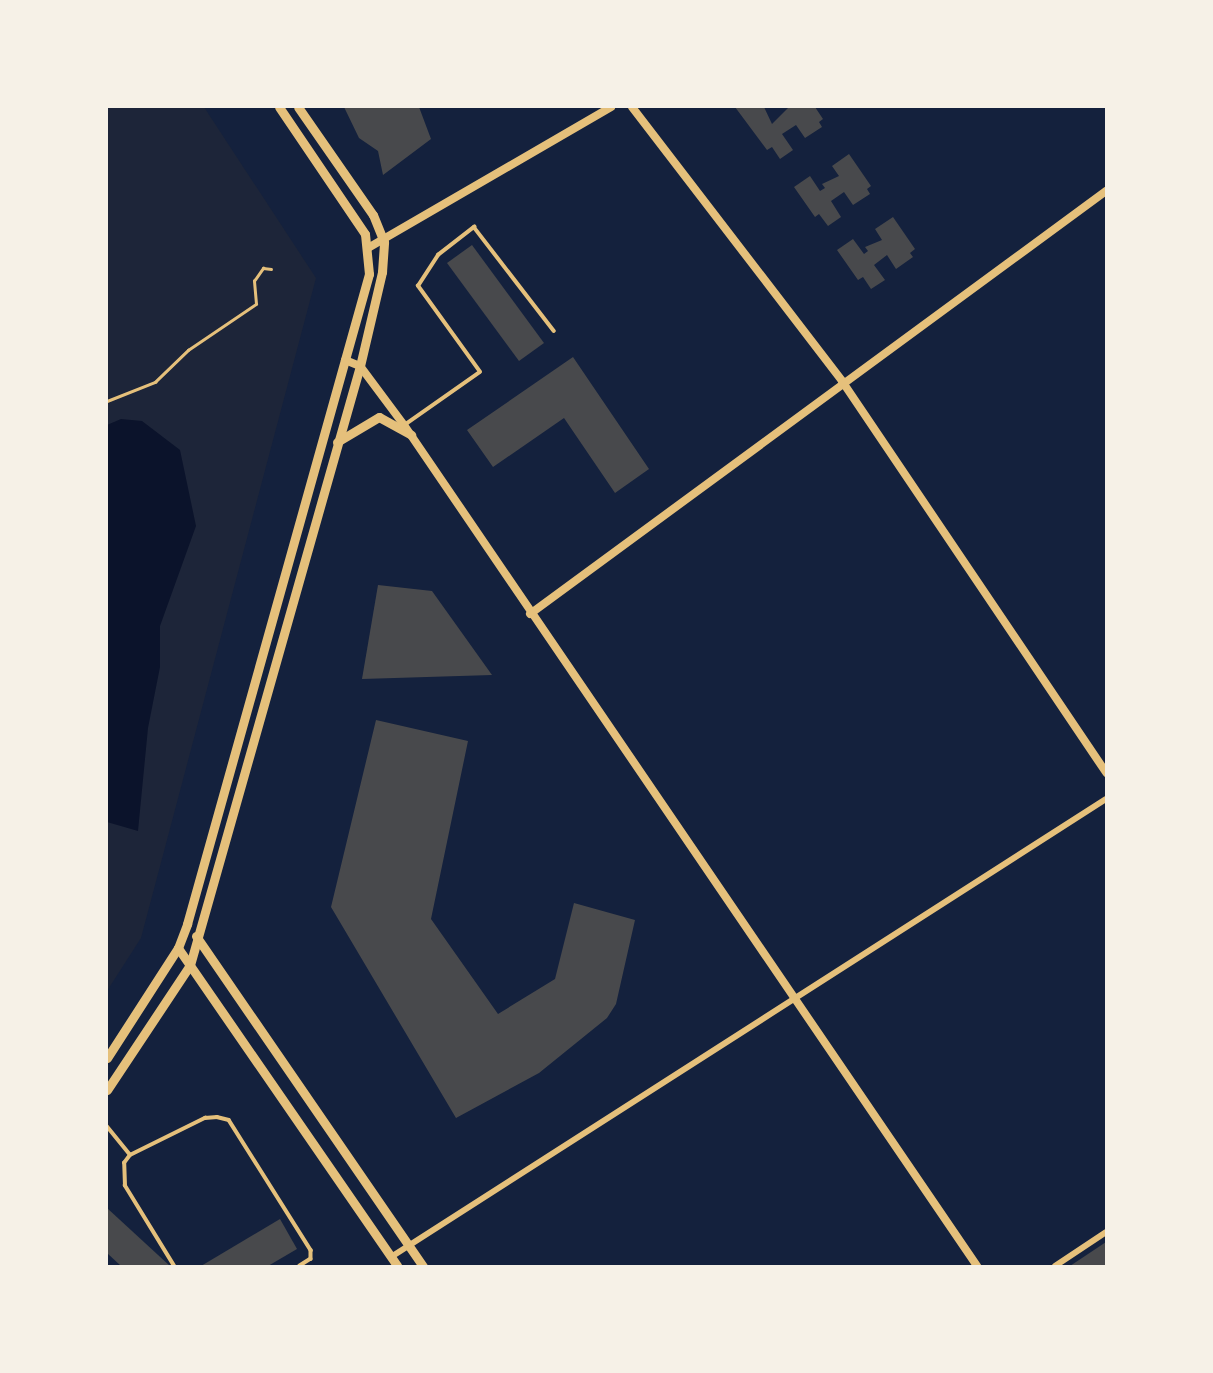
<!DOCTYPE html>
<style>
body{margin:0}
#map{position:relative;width:1213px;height:1373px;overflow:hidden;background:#14213d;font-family:"Archivo Narrow",sans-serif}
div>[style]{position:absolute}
.green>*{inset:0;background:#1d2539}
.water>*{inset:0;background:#0b132b}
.building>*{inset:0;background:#48494c}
.path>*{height:2.5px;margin:-1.25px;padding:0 1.25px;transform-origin:1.25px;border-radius:1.25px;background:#e5c07b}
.service>*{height:3.5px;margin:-1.75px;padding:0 1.75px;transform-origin:1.75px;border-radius:1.75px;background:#e5c07b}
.minor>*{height:6px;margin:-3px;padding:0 3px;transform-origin:3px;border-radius:3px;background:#e5c07b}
.tertiary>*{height:8px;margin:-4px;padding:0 4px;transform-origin:4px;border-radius:4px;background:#e5c07b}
.secondary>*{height:9px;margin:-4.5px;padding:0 4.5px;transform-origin:4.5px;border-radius:4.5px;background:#e5c07b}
span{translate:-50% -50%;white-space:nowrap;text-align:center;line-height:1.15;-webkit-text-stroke:5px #f6f1e7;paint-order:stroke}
.frame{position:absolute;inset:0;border:108px solid #f6f1e7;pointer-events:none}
</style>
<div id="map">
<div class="green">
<div style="clip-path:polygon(107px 107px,204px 107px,316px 278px,141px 938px,107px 991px)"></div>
</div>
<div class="water">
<div style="clip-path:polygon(121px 419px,142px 421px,180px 450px,196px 526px,160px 626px,160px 667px,148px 728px,138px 831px,107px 822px,107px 425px)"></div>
</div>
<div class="building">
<div style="clip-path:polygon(344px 107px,419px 107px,431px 139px,383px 175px,378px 151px,359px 138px)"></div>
<div style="clip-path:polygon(735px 107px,764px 107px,772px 124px,789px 107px,815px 107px,823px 119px,819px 122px,822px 127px,805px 138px,796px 125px,782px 134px,793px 150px,780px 159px,772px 147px,767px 150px)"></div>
<div style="clip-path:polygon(849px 154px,871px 186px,867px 189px,870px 194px,853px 205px,844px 192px,831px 201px,841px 217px,828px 226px,819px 214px,815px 217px,794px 187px,810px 176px,820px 191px,825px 188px,822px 184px,839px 176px,832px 166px)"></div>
<div style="clip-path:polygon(893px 217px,915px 249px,910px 253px,913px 257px,896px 269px,887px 255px,874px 265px,885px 280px,871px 289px,863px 277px,858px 280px,837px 250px,853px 239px,864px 254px,868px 251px,865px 247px,882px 240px,875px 229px)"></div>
<div style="clip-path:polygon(472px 245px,544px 343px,519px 361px,447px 263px)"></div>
<div style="clip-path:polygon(573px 357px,649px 469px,615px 493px,564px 418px,493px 467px,467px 430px)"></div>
<div style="clip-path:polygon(378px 585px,432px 591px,492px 675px,362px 679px)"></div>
<div style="clip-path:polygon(376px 720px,468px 741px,431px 919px,498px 1014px,555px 979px,574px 903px,635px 920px,616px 1004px,607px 1018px,539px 1073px,456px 1118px,331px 907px)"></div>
<div style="clip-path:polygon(107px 1208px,170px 1266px,121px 1266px,107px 1253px)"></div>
<div style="clip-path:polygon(280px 1219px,297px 1249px,268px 1266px,201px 1266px)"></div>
<div style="clip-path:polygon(1106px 1242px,1106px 1266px,1070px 1266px)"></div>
</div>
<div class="path">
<div style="left:107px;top:401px;width:52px;rotate:-21.6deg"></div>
<div style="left:155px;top:382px;width:46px;rotate:-44.1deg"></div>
<div style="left:188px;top:350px;width:82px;rotate:-34.1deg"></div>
<div style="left:256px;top:304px;width:23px;rotate:-95deg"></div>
<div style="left:254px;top:281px;width:16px;rotate:-55deg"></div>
<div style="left:263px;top:268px;width:8px;rotate:7deg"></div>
</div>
<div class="service">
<div style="left:406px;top:424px;width:90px;rotate:-35.1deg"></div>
<div style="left:480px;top:372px;width:106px;rotate:-125.8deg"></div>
<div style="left:418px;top:286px;width:37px;rotate:-57deg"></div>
<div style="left:438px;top:255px;width:46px;rotate:-37.9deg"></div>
<div style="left:474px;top:227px;width:131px;rotate:52.4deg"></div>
<div style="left:107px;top:1126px;width:36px;rotate:51deg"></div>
<div style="left:174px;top:1266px;width:94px;rotate:-121.5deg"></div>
<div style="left:125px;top:1186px;width:23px;rotate:-92deg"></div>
<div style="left:124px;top:1163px;width:10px;rotate:-53deg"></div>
<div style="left:130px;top:1155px;width:84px;rotate:-26.3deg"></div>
<div style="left:205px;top:1118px;width:12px;rotate:-5deg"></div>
<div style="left:217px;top:1117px;width:12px;rotate:14deg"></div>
<div style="left:229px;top:1120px;width:154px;rotate:57.8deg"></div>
<div style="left:311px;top:1250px;width:9px;rotate:90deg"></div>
<div style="left:311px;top:1259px;width:13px;rotate:148deg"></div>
</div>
<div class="minor">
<div style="left:391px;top:1257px;width:849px;rotate:-32.64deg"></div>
<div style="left:1055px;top:1266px;width:61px;rotate:-33.7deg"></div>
</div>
<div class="tertiary">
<div style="left:632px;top:107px;width:345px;rotate:52.5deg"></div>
<div style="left:842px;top:381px;width:473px;rotate:56deg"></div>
<div style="left:368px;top:248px;width:281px;rotate:-30.1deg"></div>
<div style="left:345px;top:360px;width:16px;rotate:22deg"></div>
<div style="left:360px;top:366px;width:74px;rotate:53.3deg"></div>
<div style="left:404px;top:425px;width:1018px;rotate:55.73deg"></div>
<div style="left:530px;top:614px;width:715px;rotate:-36.29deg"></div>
</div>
<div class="secondary">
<div style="left:337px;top:442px;width:49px;rotate:-30.8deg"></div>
<div style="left:379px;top:417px;width:37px;rotate:29deg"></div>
<div style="left:196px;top:936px;width:401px;rotate:55.5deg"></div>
<div style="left:178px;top:948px;width:386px;rotate:55.4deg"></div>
<div style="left:107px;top:1058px;width:131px;rotate:-57.2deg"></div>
<div style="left:178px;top:948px;width:26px;rotate:-69deg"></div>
<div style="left:187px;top:924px;width:675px;rotate:-74.36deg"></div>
<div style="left:369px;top:274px;width:40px;rotate:-95.7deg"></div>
<div style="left:365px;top:234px;width:153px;rotate:-124.1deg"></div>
<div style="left:107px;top:1090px;width:150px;rotate:-56.4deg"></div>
<div style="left:190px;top:965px;width:623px;rotate:-74.16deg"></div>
<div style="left:360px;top:366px;width:97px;rotate:-76.8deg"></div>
<div style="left:382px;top:272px;width:30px;rotate:-86deg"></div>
<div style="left:384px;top:242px;width:29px;rotate:-112deg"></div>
<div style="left:373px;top:215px;width:131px;rotate:-124.8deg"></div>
</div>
<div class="frame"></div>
</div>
